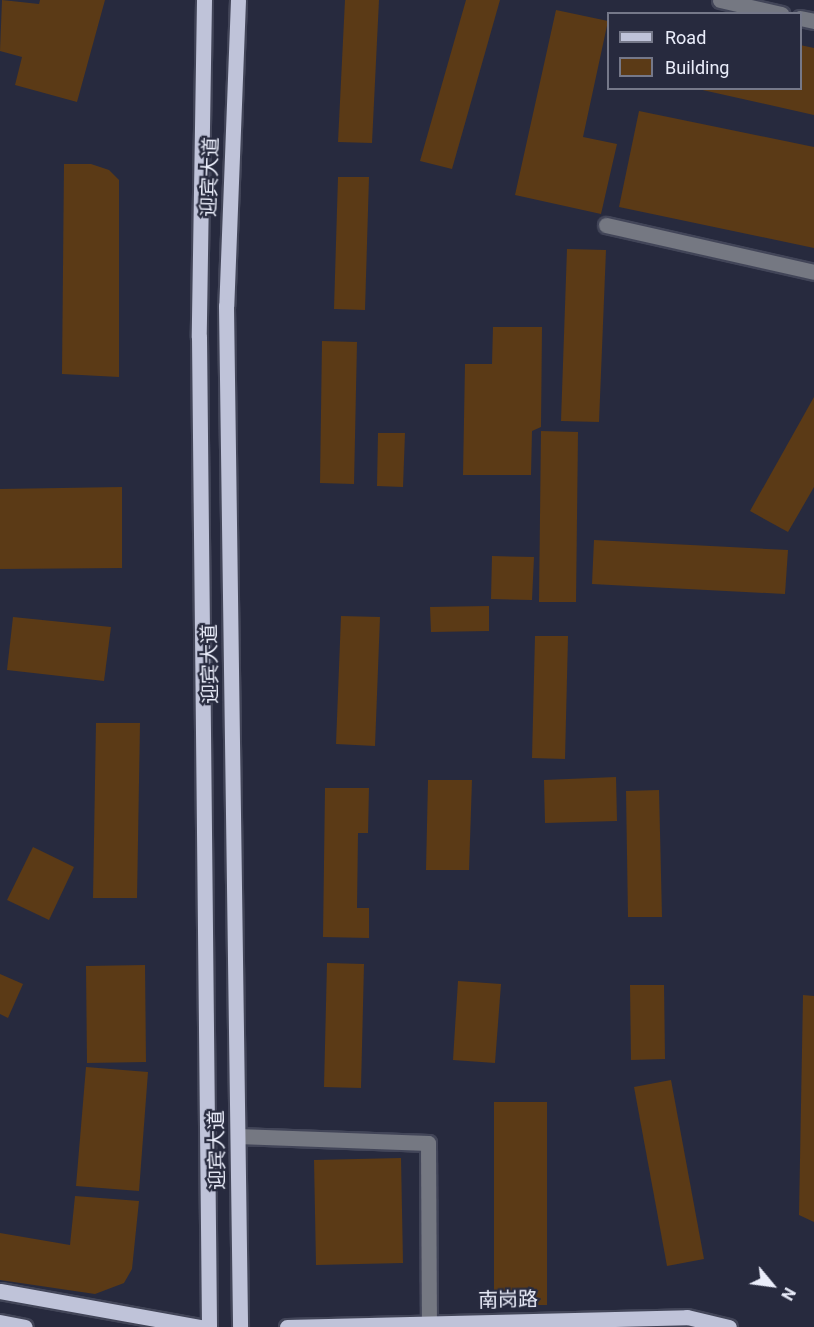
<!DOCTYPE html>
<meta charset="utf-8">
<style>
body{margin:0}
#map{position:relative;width:814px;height:1327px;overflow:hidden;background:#272a3e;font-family:Roboto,"Noto Sans SC",sans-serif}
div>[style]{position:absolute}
.building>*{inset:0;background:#5b3a16}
.roads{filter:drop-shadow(2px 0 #424558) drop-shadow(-2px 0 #424558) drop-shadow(0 2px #424558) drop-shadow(0 -2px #424558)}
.minor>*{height:15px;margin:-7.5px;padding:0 7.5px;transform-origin:7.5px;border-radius:7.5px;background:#757882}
.major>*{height:15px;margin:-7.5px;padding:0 7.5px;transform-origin:7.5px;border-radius:7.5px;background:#bfc3d9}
span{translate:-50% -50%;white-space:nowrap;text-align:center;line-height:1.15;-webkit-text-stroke:4.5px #272a3e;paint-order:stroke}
.street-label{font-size:20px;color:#eaedfa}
.legend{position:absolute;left:607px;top:12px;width:195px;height:78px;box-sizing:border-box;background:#272a3e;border:2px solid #757889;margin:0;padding:8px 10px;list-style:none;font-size:18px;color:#eaedfa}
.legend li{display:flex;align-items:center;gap:12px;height:30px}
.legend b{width:30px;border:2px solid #757889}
.north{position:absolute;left:742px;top:1255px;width:60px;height:60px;-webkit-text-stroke:4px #272a3e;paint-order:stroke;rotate:119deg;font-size:16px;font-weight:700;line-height:24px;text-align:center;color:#eaedfa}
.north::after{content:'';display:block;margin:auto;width:21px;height:27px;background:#eaedfa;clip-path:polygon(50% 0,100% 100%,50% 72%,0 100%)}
</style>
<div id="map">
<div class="building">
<div style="clip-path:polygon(2px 0,39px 4px,40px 0,105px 0,77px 102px,15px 85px,22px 57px,0 51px)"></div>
<div style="clip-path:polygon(345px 0,379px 0,372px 143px,338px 142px)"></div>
<div style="clip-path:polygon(466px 0,500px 0,452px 169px,420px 161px)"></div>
<div style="clip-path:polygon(556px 10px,608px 21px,583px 137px,617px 144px,601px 214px,515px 195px)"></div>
<div style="clip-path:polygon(800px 45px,814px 48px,814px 115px,698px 89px,800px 88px)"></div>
<div style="clip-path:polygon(639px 111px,814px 147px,814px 248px,619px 207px)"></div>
<div style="clip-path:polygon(64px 164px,91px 164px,109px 170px,119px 180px,119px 377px,62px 374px)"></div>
<div style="clip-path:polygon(338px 177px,369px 177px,365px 310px,334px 309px)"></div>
<div style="clip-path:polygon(567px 249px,606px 250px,599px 422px,561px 421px)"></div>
<div style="clip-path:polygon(493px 327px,542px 327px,541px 427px,532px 431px,531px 475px,463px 475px,465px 364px,492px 364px)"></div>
<div style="clip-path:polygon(322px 341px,357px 342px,354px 484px,320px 483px)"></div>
<div style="clip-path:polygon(814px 397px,814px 487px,788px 532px,750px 511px)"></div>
<div style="clip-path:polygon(541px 431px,578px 432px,576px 602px,539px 602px)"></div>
<div style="clip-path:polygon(378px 433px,405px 433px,403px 487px,377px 486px)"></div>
<div style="clip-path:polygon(122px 487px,122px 568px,0 569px,0 489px)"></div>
<div style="clip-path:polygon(594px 540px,788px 550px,785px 594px,592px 584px)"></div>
<div style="clip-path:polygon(492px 556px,534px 557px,532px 600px,491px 599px)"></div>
<div style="clip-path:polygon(489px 606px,489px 631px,431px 632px,430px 607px)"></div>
<div style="clip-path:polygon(341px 616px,380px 617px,375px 746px,336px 744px)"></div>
<div style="clip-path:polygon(13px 617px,111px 627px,104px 681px,7px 670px)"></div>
<div style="clip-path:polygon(535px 636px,568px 636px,565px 759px,532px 758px)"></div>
<div style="clip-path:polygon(96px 723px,140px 723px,137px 898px,93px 898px)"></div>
<div style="clip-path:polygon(616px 777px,617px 821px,545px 823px,544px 780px)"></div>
<div style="clip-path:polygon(428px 780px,472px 780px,469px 870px,426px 870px)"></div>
<div style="clip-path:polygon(325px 788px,369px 788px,368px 833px,358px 833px,357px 908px,369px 908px,369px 938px,323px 937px)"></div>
<div style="clip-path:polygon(659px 790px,662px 917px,628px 917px,626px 791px)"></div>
<div style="clip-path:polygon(33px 847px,74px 867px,49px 920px,7px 900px)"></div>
<div style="clip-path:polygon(327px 963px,364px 964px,361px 1088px,324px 1087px)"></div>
<div style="clip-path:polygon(145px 965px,146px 1062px,87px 1063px,86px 966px)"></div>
<div style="clip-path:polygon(0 974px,23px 984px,8px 1018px,0 1014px)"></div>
<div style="clip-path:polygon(458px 981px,501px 984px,495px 1063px,453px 1060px)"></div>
<div style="clip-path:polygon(630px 985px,664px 985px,665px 1059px,631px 1060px)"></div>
<div style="clip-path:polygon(803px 995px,814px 996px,814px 1222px,799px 1215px)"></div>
<div style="clip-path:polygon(86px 1067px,148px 1072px,139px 1191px,76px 1186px)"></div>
<div style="clip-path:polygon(671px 1080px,704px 1259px,667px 1266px,634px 1087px)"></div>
<div style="clip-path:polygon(494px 1102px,547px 1102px,547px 1305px,494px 1305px)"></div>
<div style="clip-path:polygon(401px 1158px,403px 1263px,316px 1265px,314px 1160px)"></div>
<div style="clip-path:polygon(75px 1196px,139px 1201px,132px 1269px,124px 1283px,95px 1294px,0 1280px,0 1233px,70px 1245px)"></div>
</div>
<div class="roads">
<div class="minor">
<div style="left:720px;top:0;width:63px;rotate:12.9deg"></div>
<div style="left:800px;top:18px;width:14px;rotate:12deg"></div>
<div style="left:606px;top:225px;width:213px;rotate:12.7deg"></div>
<div style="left:238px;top:1136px;width:190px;rotate:2.1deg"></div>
<div style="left:428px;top:1143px;width:180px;rotate:89.7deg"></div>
</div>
<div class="major">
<div style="left:204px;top:0;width:337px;rotate:90.9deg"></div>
<div style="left:199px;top:337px;width:990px;rotate:89.42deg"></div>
<div style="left:238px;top:0;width:306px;rotate:92.2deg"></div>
<div style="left:226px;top:306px;width:1021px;rotate:89.21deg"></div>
<div style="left:0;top:1291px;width:204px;rotate:10.2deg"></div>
<div style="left:0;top:1322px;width:25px;rotate:11deg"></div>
<div style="left:287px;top:1327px;width:400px;rotate:-1.4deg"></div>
<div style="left:687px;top:1317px;width:43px;rotate:13.4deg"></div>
</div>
</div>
<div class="street-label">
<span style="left:210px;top:177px;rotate:-88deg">迎宾大道</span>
<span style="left:210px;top:664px;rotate:-91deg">迎宾大道</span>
<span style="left:217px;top:1150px;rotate:-91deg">迎宾大道</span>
<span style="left:508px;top:1300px;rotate:-1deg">南岗路</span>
</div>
<ul class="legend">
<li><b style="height:8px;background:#bfc3d9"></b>Road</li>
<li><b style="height:16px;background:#5b3a16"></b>Building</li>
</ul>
<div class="north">N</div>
</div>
